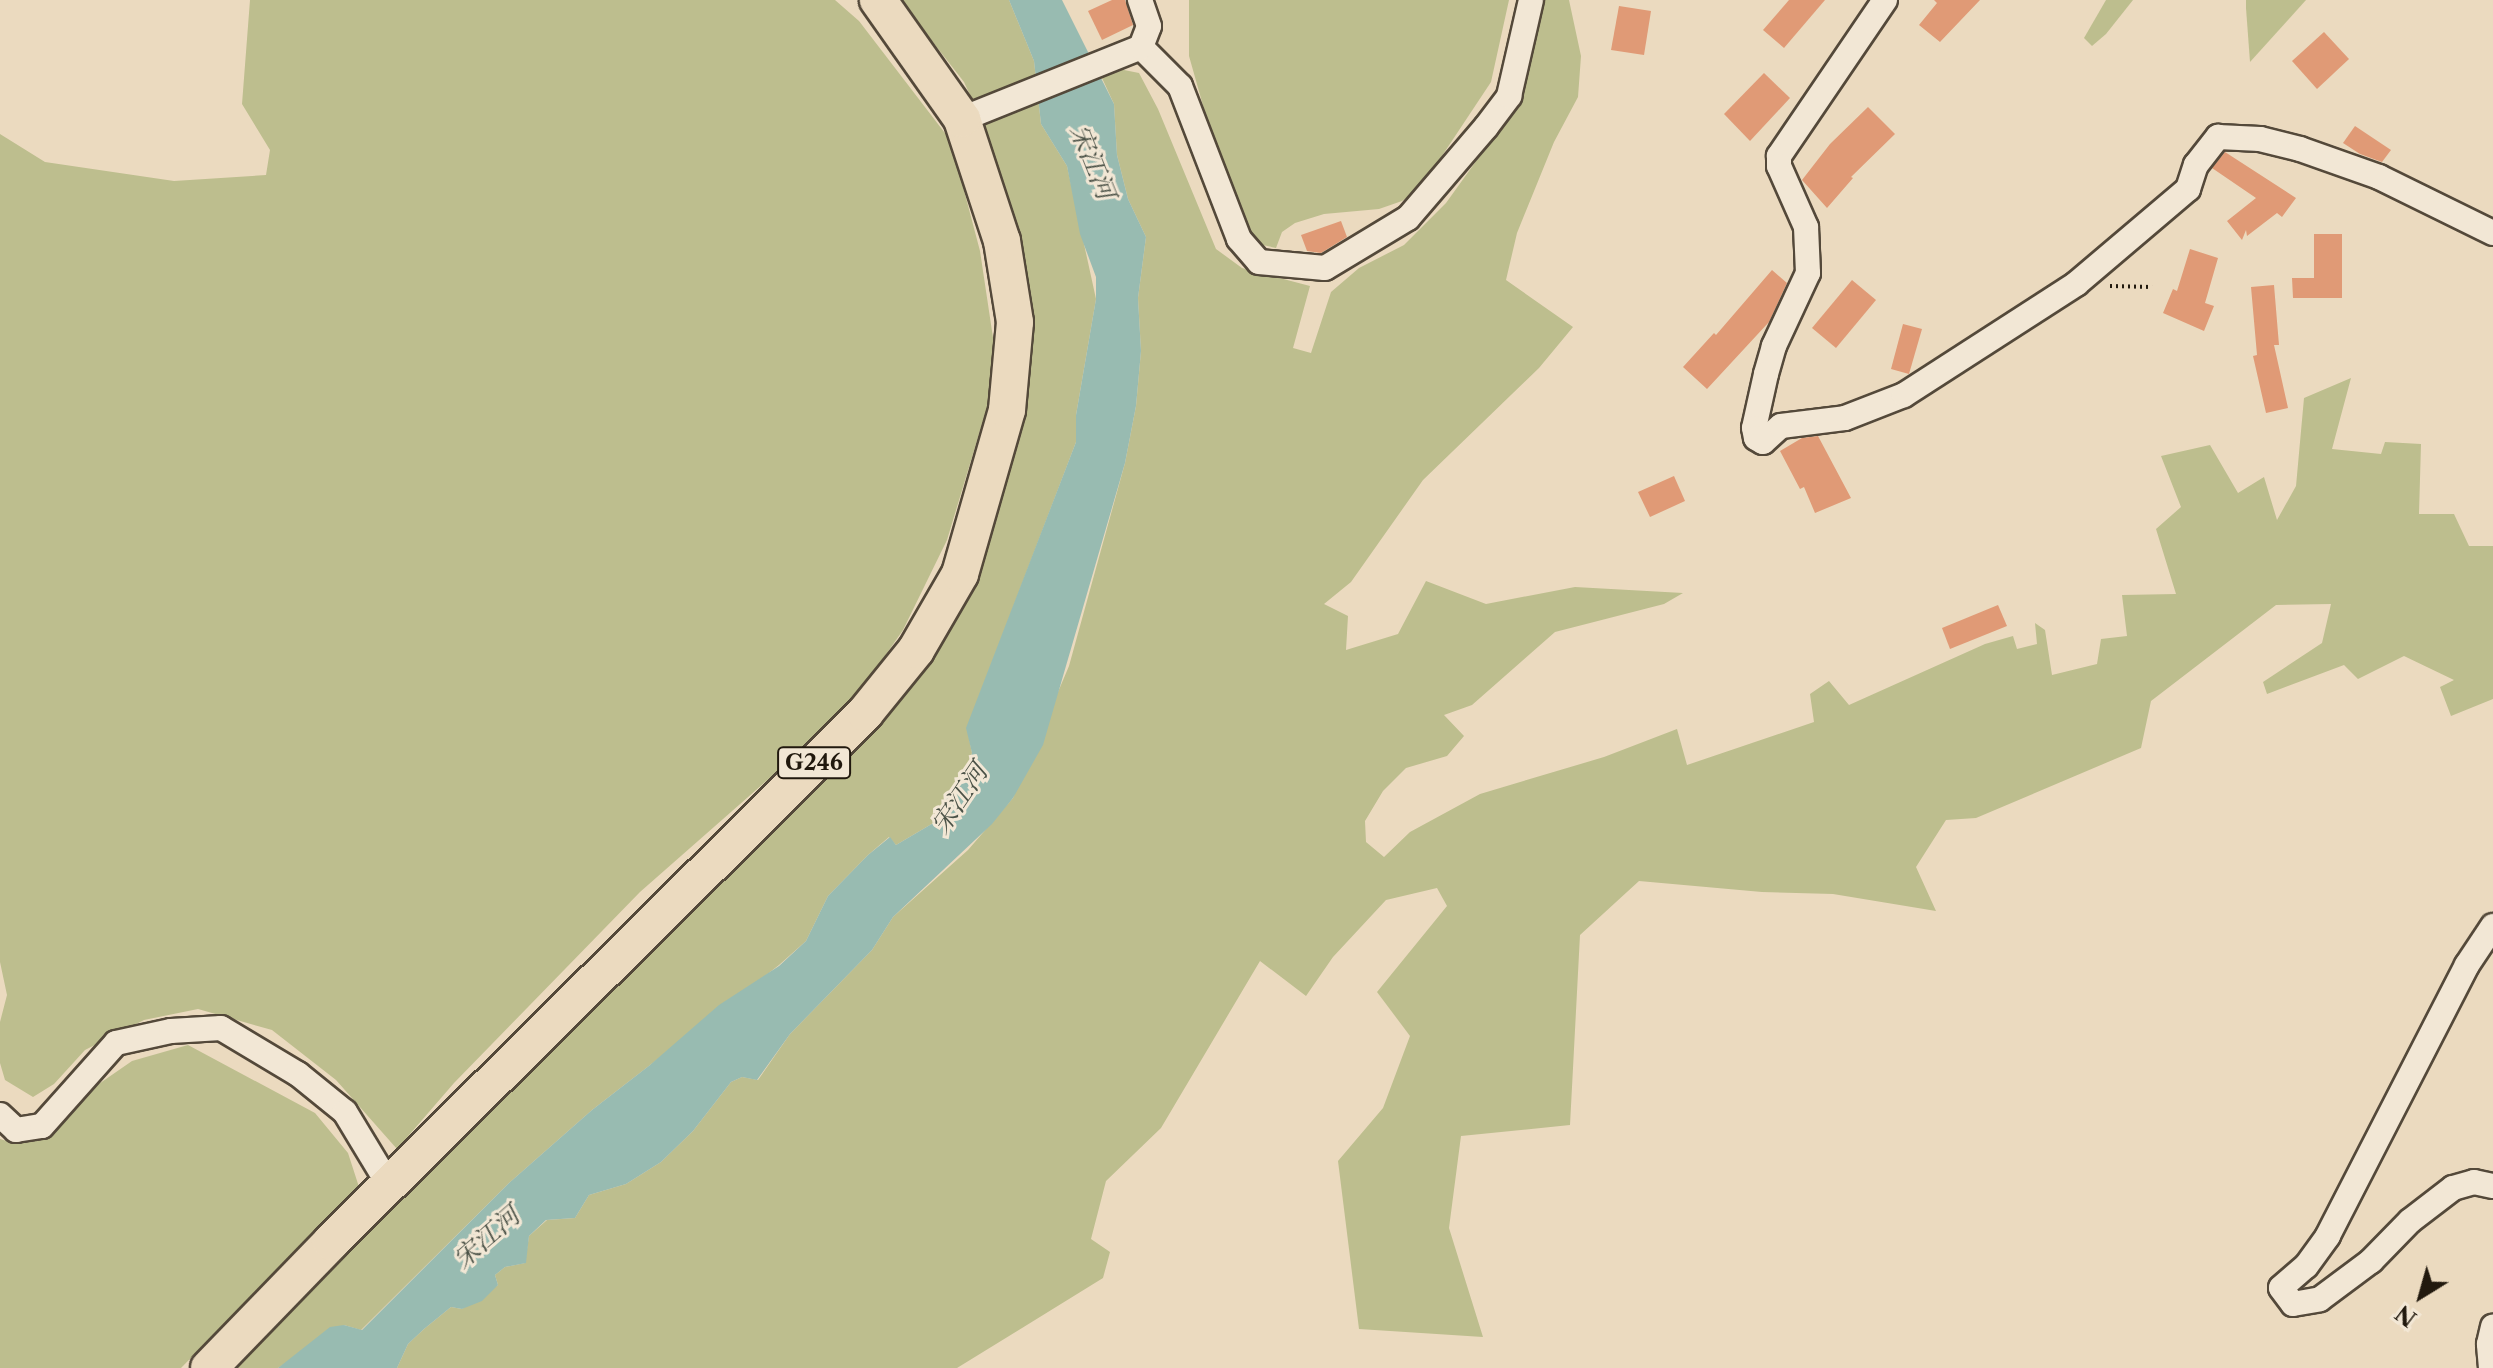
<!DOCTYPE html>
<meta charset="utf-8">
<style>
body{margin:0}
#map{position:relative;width:2493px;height:1368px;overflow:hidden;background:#ebdabf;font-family:"Libre Caslon Text","Noto Serif SC",serif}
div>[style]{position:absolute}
.green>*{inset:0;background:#bdbe8e}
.water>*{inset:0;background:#98bbb1}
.building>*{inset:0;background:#e09a76}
.path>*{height:4px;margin-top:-2px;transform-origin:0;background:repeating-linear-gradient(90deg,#21190e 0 2px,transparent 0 6px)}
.roads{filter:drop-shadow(2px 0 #54493a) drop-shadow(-2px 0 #54493a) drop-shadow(0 2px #54493a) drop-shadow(0 -2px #54493a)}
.minor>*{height:24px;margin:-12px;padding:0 12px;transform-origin:12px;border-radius:12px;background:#f2e7d5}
.highway>*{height:36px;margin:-18px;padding:0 18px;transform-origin:18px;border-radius:18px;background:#ebdabf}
span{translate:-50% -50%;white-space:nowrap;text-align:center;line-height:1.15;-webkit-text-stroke:6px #f2e7d5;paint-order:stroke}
.shield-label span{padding:2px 6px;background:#f2e7d5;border:2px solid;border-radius:6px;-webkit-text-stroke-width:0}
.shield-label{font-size:22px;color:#21190e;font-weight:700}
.water-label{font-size:26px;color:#4b5247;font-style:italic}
.north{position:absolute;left:2381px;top:1256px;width:80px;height:80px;-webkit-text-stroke:6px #f2e7d5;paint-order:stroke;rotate:217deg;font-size:22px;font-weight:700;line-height:32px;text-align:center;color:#21190e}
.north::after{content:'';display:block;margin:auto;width:28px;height:36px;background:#21190e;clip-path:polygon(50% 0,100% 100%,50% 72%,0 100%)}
</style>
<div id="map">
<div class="green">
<div style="clip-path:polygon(250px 0,835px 0,859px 21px,951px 141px,980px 251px,998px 371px,947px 540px,903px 630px,848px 709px,640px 892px,454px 1083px,397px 1149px,336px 1080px,272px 1030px,198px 1009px,144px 1020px,85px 1050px,54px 1084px,33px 1097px,5px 1080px,0 1063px,0 1022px,7px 995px,0 962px,0 134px,45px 162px,174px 181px,266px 175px,270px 150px,242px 104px)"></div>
<div style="clip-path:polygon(900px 0,1009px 0,1034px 61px,1041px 124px,1067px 166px,1096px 299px,1076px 415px,1076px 442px,967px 728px,972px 753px,964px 775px,949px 791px,935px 822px,896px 845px,889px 837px,868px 855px,828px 896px,806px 941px,779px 965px,592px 1110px,509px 1183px,361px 1330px,344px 1325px,278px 1368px,232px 1368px,803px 787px,981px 543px,1013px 224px,985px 128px,964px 82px)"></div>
<div style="clip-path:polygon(1189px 0,1509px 0,1491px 82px,1422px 186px,1402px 201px,1379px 209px,1324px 214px,1295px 223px,1282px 232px,1276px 248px,1258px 244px,1248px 231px,1204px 109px,1189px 56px)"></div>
<div style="clip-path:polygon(1545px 0,1569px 0,1581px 56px,1578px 97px,1554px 142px,1517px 233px,1506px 280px,1573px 327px,1539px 368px,1423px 480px,1351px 582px,1324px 604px,1348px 616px,1346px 650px,1398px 634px,1426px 581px,1486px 604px,1575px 587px,1683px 593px,1664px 604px,1555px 632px,1472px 705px,1444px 715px,1464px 736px,1447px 756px,1406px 768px,1383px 791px,1365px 821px,1366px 842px,1384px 857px,1410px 832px,1480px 794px,1604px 757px,1677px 729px,1687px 765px,1814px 722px,1810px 694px,1829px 681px,1849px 705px,1985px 644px,2013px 636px,2017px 649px,2037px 644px,2035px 623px,2045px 630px,2052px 675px,2097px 664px,2101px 639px,2127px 636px,2122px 595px,2176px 594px,2156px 529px,2181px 507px,2161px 456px,2210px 445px,2238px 493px,2264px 477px,2277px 520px,2296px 486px,2304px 398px,2351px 378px,2332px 449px,2381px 454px,2385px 442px,2421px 444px,2419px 514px,2454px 514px,2469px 546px,2493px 546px,2493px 699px,2451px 716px,2440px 687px,2454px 680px,2404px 656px,2358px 679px,2344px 665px,2267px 694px,2263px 682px,2322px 643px,2331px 604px,2276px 605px,2151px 701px,2141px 748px,1976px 818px,1946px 820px,1916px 867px,1936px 911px,1833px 894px,1762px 892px,1639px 881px,1580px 935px,1570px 1125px,1461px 1136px,1449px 1228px,1483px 1337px,1359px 1329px,1338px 1161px,1383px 1108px,1410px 1036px,1377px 992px,1447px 906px,1437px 888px,1386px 900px,1333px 957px,1306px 996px,1260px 961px,1161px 1128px,1106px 1181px,1091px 1239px,1110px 1252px,1103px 1278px,957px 1368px,397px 1368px,408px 1344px,424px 1329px,451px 1307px,462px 1309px,498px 1285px,495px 1275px,505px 1267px,525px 1263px,529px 1236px,547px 1220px,575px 1218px,589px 1195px,626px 1184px,661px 1162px,693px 1131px,731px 1082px,742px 1077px,758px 1080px,790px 1034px,872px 950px,893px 917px,968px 850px,1013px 798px,1069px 666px,1125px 463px,1136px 406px,1141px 351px,1138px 298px,1146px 237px,1128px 199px,1117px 155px,1114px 104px,1102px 78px,1119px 69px,1139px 73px,1158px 109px,1216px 249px,1242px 268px,1310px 286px,1293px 348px,1311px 353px,1331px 292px,1359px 268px,1404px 245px,1446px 203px,1515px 107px)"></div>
<div style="clip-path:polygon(2106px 0,2133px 0,2106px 34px,2092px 46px,2084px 38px)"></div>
<div style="clip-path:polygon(2246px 0,2306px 0,2250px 62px,2246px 8px)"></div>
<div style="clip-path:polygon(188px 1045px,315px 1113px,348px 1153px,359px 1187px,181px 1368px,0 1368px,0 1139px,17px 1144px,48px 1136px,93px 1088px,132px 1061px)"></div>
</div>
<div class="water">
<div style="clip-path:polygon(1009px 0,1062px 0,1114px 104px,1117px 155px,1128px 199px,1146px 237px,1138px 298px,1141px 351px,1136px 406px,1125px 463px,1043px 745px,1013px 798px,992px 824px,893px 917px,872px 950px,790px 1034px,757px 1080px,742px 1077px,731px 1082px,693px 1131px,661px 1162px,626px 1184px,589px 1195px,575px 1218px,546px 1220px,529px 1236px,526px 1263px,505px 1267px,495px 1275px,498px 1285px,482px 1301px,462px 1309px,451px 1307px,424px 1329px,408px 1344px,397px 1368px,278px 1368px,330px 1327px,344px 1325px,362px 1330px,509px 1183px,592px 1110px,650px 1065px,719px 1005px,779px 966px,806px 941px,828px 896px,868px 855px,890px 837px,896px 845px,935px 822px,949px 791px,964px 775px,972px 753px,966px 728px,1076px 442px,1076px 415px,1096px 299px,1096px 277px,1080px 234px,1067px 166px,1041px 124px,1034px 61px)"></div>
</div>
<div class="building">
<div style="clip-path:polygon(1112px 0,1125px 0,1133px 25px,1102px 40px,1088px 11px)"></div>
<div style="clip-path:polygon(1789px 0,1825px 0,1784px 48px,1763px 30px)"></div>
<div style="clip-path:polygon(1934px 0,1980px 0,1940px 42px,1919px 25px,1937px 3px)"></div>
<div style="clip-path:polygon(1619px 6px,1651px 11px,1644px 55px,1611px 50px)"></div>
<div style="clip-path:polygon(2324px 32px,2349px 59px,2317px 89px,2292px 61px)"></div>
<div style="clip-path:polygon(1764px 73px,1790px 98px,1750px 141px,1724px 114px)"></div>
<div style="clip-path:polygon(1868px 107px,1895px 134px,1851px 177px,1853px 178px,1827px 208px,1802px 180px,1830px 144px)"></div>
<div style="clip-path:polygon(2355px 126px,2391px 150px,2382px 162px,2360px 154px,2343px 143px)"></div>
<div style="clip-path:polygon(2225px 152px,2296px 198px,2282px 217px,2277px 213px,2247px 236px,2246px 230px,2242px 240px,2227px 221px,2256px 198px,2212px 168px)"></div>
<div style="clip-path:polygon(1341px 221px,1347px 237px,1321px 253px,1307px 251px,1301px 235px)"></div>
<div style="clip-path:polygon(2314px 234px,2342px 234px,2342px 298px,2293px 298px,2292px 278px,2314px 278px)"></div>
<div style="clip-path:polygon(2190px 249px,2218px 258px,2205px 303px,2214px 306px,2204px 331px,2163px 313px,2173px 289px,2177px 291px)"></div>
<div style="clip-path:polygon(1772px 270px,1787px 283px,1769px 322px,1707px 389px,1683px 367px,1714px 333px,1716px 335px)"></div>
<div style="clip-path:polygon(1852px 280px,1876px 300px,1836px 348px,1812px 328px)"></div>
<div style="clip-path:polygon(2274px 285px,2279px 345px,2274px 345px,2288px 408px,2266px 413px,2253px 356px,2257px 355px,2251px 287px)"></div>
<div style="clip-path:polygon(1903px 324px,1922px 329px,1909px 374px,1891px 369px)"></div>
<div style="clip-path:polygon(1818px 436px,1851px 498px,1815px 513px,1804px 487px,1800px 489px,1780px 451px,1802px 438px)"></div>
<div style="clip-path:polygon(1674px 476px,1685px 501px,1650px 517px,1638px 492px)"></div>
<div style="clip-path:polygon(1998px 605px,2007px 626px,1950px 649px,1942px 628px)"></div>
</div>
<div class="path">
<div style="left:2110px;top:286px;width:42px;rotate:1.4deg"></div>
</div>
<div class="roads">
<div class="minor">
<div style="left:1885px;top:0;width:189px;rotate:124.2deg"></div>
<div style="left:1779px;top:156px;width:10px;rotate:90deg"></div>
<div style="left:1779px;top:166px;width:67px;rotate:66.1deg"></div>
<div style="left:1806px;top:227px;width:46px;rotate:87.5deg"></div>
<div style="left:1808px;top:273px;width:81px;rotate:115deg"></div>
<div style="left:1774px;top:346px;width:29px;rotate:106deg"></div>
<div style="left:1766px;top:374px;width:55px;rotate:102.5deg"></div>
<div style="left:1754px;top:428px;width:10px;rotate:79deg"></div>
<div style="left:1756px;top:438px;width:8px;rotate:30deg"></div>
<div style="left:1763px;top:442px;width:24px;rotate:-42deg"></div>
<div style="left:1781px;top:426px;width:64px;rotate:-7.1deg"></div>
<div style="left:1845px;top:418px;width:63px;rotate:-21.3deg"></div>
<div style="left:1904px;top:395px;width:205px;rotate:-32.8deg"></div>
<div style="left:2076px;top:284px;width:147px;rotate:-40.3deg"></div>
<div style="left:2188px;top:189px;width:25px;rotate:-72deg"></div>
<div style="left:2196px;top:165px;width:36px;rotate:-52deg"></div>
<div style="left:2218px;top:137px;width:42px;rotate:2.7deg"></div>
<div style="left:2260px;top:139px;width:41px;rotate:14deg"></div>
<div style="left:2300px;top:149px;width:84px;rotate:19.5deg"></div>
<div style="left:2379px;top:177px;width:127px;rotate:26.2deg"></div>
<div style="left:1141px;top:47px;width:55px;rotate:45deg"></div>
<div style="left:1180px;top:86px;width:164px;rotate:68.9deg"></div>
<div style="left:1239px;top:239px;width:30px;rotate:49deg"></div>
<div style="left:1259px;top:262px;width:66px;rotate:5.2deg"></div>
<div style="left:1325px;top:268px;width:97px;rotate:-31.1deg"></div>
<div style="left:1408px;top:218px;width:120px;rotate:-49.4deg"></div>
<div style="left:1486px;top:127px;width:39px;rotate:-53deg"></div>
<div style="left:1509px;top:96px;width:98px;rotate:-77.1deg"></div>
<div style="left:962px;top:119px;width:193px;rotate:-21.9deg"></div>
<div style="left:1141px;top:47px;width:22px;rotate:-69deg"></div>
<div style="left:1149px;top:26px;width:28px;rotate:-109deg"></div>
<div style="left:2493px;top:926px;width:47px;rotate:123.7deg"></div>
<div style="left:2467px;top:965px;width:305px;rotate:117.2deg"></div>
<div style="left:2328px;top:1236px;width:37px;rotate:126deg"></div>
<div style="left:2306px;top:1266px;width:33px;rotate:139deg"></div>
<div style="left:2281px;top:1288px;width:20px;rotate:53deg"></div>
<div style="left:2293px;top:1304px;width:27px;rotate:-10deg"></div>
<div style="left:2320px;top:1299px;width:64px;rotate:-36.7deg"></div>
<div style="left:2371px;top:1261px;width:56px;rotate:-45.7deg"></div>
<div style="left:2410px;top:1221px;width:54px;rotate:-37.5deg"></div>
<div style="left:2453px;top:1188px;width:22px;rotate:-16deg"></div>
<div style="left:2474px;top:1182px;width:19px;rotate:12deg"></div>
<div style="left:0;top:1115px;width:22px;rotate:43deg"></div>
<div style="left:16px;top:1130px;width:26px;rotate:-9deg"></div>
<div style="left:42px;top:1126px;width:111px;rotate:-48.3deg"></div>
<div style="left:116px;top:1043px;width:56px;rotate:-12.3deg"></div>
<div style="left:171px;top:1031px;width:50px;rotate:-3.4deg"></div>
<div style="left:221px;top:1028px;width:90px;rotate:30.9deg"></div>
<div style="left:298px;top:1074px;width:60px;rotate:39deg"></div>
<div style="left:345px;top:1112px;width:85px;rotate:58.9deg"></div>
<div style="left:2491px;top:1368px;width:24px;rotate:-95deg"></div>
<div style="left:2489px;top:1344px;width:18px;rotate:-77deg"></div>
</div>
<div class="highway">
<div style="left:209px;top:1368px;width:175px;rotate:-45.9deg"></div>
<div style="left:331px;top:1242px;width:752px;rotate:-44.73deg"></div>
<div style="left:865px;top:713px;width:81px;rotate:-51deg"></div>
<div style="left:916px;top:650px;width:88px;rotate:-59.9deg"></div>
<div style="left:960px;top:574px;width:171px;rotate:-74deg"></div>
<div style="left:1007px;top:410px;width:88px;rotate:-84.8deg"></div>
<div style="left:1015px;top:322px;width:82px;rotate:-99.1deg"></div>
<div style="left:1002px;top:241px;width:128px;rotate:-108.2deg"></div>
<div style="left:962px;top:119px;width:146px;rotate:-125.2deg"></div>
</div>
</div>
<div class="shield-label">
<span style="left:814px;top:763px">G246</span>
</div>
<div class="water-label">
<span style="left:1092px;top:162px;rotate:68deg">宋江河</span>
<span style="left:960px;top:799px;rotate:-56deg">宋江河</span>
<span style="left:487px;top:1238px;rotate:-41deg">宋江河</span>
</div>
<div class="north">N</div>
</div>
